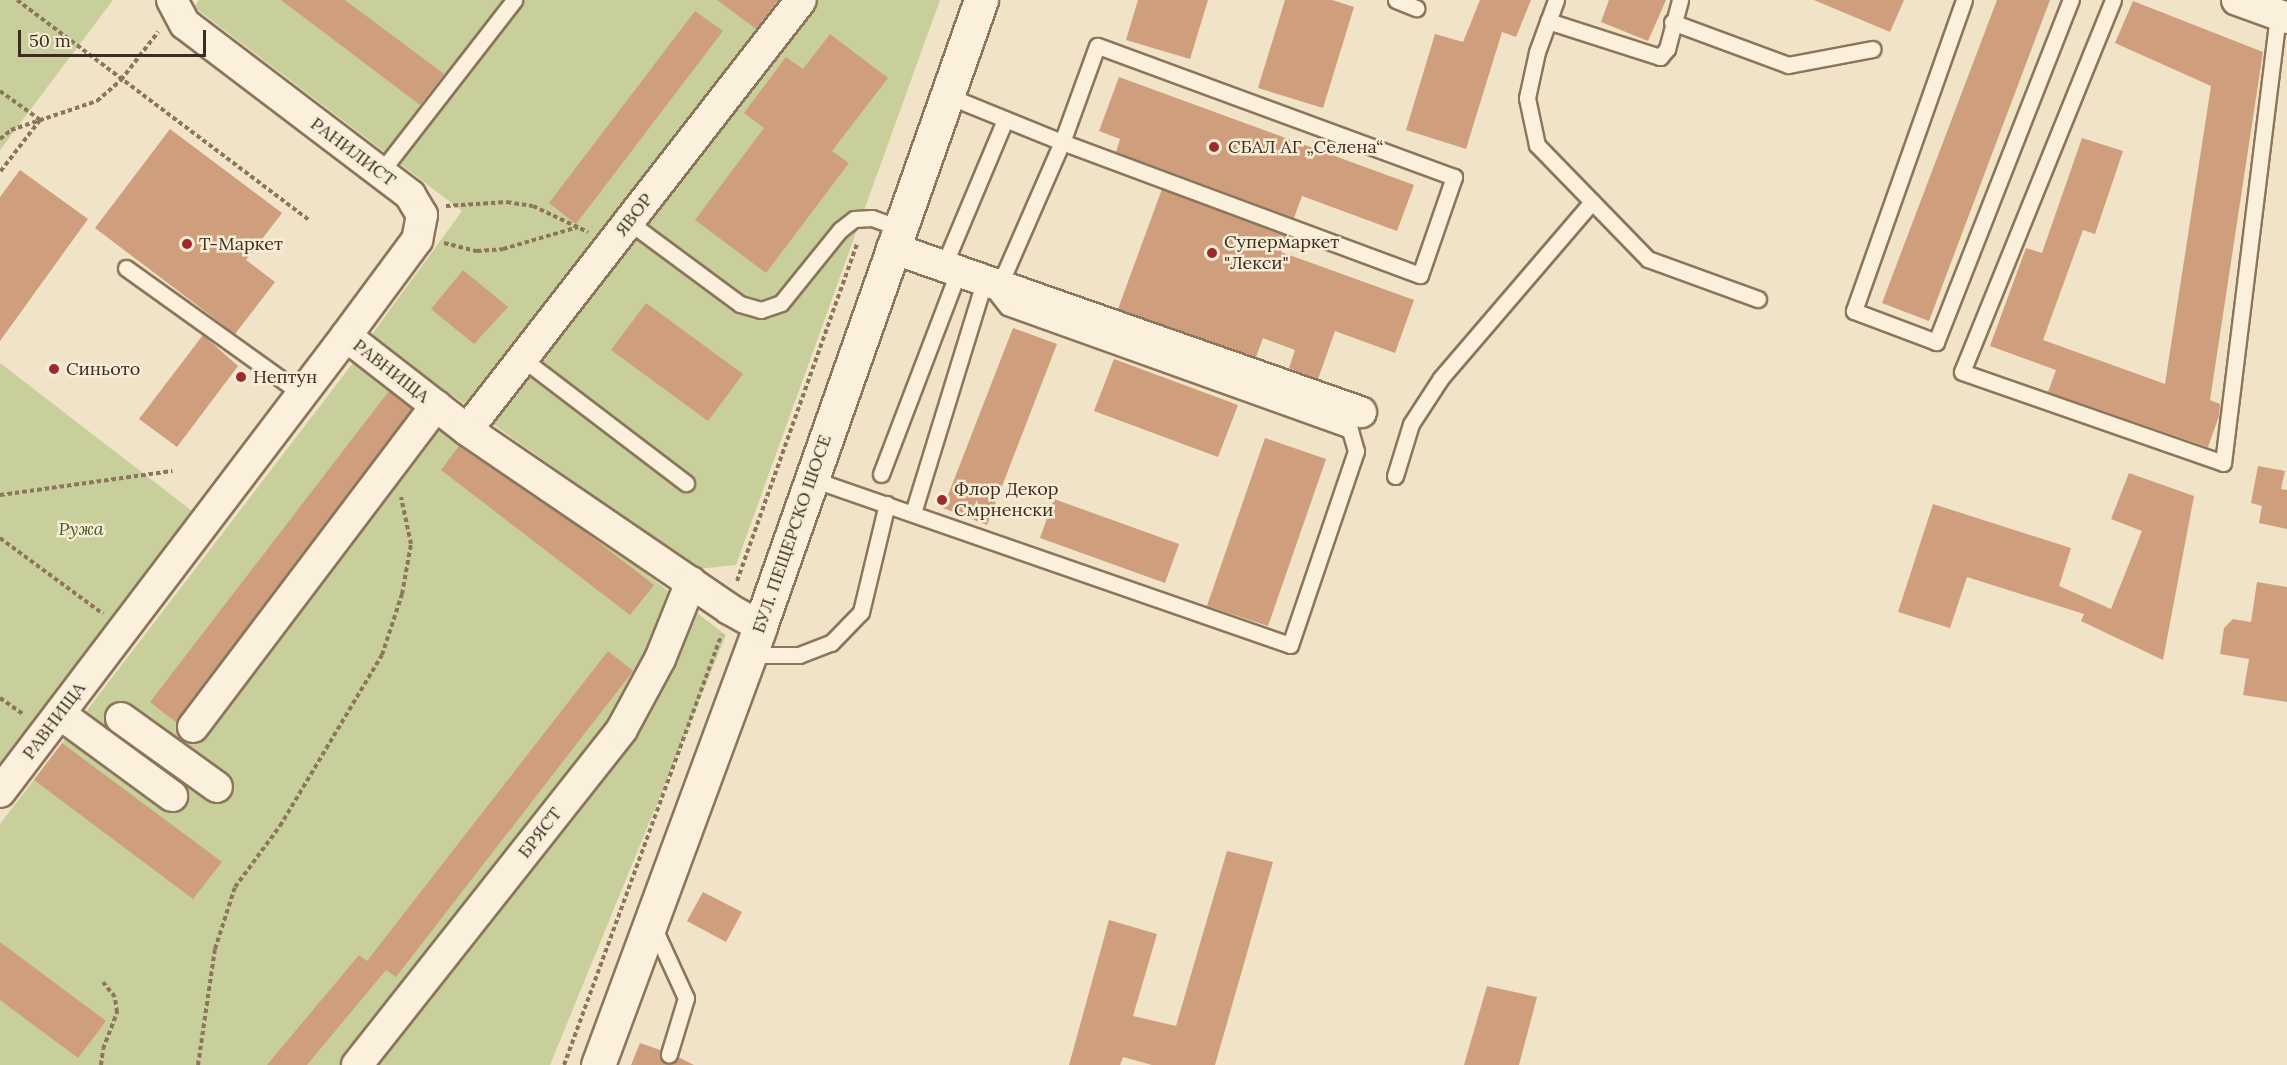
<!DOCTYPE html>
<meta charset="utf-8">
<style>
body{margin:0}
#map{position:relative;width:2287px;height:1065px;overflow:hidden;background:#f0e3c7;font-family:Lora,serif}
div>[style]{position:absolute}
.green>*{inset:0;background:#c9cf9a}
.building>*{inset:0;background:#cf9e7c}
.path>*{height:4px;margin-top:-2px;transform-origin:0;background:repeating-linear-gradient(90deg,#8c755b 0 4.5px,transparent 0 7.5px)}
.roads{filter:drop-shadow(2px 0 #8c755b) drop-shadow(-2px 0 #8c755b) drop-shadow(0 2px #8c755b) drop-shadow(0 -2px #8c755b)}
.service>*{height:15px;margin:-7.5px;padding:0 7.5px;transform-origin:7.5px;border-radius:7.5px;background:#faf0db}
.minor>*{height:30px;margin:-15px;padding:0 15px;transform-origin:15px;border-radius:15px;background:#faf0db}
.secondary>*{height:33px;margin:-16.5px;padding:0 16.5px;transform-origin:16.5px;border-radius:16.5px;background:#faf0db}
.dots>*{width:16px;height:16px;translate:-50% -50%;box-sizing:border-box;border:3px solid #f7edd7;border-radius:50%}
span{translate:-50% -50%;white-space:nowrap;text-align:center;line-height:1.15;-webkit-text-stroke:5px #f7edd7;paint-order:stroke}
.poi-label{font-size:18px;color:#3c2d20}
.left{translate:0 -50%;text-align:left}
.street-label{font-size:18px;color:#3c2d20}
.park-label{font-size:18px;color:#4c5926;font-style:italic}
.scale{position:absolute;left:18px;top:30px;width:188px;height:27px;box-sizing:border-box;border:3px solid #3c2d20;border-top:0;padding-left:8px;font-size:18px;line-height:21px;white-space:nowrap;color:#3c2d20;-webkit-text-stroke:4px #f7edd7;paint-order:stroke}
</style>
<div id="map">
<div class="green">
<div style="clip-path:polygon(0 0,113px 0,0 150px)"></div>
<div style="clip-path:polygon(199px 0,940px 0,736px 565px,697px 569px,370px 337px,462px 211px,194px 7px)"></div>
<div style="clip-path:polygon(359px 355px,726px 635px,550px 1065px,0 1065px,0 824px)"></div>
<div style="clip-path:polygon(0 363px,196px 514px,0 766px)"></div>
</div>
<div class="building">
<div style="clip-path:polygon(281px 0,345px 0,444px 74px,420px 105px)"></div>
<div style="clip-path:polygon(717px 0,778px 0,756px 29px)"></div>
<div style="clip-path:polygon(1138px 0,1208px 0,1190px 59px,1126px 40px)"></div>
<div style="clip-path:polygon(1285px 0,1332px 0,1354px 7px,1323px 108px,1258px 88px)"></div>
<div style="clip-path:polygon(1480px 0,1531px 0,1516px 37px,1502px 32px,1466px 149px,1406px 130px,1435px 34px,1463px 42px)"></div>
<div style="clip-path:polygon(1609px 0,1666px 0,1648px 41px,1601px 22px)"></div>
<div style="clip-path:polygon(1814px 0,1904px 0,1890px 32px)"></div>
<div style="clip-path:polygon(1997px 0,2050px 0,1929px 321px,1882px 303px)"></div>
<div style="clip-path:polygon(2133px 1px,2263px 52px,2210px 400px,2220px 404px,2219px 416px,2208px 447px,2048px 392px,2056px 370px,1990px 346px,2026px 248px,2042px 253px,2082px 138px,2123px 151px,2095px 234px,2083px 230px,2043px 340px,2165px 384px,2211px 86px,2115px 43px)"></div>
<div style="clip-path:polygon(695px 11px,723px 31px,576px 224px,549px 203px)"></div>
<div style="clip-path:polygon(830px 34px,888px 78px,832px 151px,849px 163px,766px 273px,695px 220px,764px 128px,744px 113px,786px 57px,803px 69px)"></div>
<div style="clip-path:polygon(1119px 77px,1414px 185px,1397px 231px,1302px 196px,1294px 218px,1116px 152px,1120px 139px,1099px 131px)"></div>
<div style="clip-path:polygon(170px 129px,282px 213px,246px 260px,275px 282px,235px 334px,95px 228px)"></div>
<div style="clip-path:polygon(20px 170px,88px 219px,0 341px,0 197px)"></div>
<div style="clip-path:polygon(1162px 189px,1287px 236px,1281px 252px,1414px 300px,1395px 353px,1335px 331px,1318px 379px,1289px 368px,1295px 350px,1263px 338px,1256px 357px,1118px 309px)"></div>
<div style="clip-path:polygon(463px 270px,508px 307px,474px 344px,431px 309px)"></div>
<div style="clip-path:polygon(646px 303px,743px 374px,708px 421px,611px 350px)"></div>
<div style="clip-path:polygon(1013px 328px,1057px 344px,987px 525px,943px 508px)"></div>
<div style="clip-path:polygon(203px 335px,238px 366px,177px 447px,139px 419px)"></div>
<div style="clip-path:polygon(1114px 359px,1238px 405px,1218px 457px,1094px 411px)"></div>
<div style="clip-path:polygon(389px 391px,412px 409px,177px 723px,150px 702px)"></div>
<div style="clip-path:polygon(1265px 438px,1326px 459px,1268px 626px,1207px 606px)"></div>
<div style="clip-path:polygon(459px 446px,583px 530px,654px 585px,630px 615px,441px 470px)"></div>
<div style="clip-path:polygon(2258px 466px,2285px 471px,2281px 489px,2287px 490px,2287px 529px,2259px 523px,2262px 506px,2251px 503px)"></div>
<div style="clip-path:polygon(2129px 473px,2194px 496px,2163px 660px,2081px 621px,2084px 614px,1967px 577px,1950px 628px,1898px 612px,1933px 504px,2071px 548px,2059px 586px,2111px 609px,2142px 531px,2111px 519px)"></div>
<div style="clip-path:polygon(1054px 499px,1179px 544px,1165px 583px,1040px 538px)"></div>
<div style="clip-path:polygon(2257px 582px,2287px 587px,2287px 702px,2243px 695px,2249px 659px,2220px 654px,2224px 628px,2233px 619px,2251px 622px)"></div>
<div style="clip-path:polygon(608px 651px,633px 671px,396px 977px,386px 970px,307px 1065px,267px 1065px,359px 955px,367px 961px)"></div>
<div style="clip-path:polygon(62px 743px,222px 862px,193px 899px,34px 780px)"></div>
<div style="clip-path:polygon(1227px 851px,1273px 862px,1215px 1065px,1152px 1065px,1123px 1057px,1120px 1065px,1069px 1065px,1109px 920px,1157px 934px,1133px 1016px,1176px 1026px)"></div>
<div style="clip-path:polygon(703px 892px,742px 912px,726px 942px,687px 921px)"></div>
<div style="clip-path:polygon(0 942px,106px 1021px,78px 1058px,0 1000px)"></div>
<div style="clip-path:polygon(1487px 986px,1537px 997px,1519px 1065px,1464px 1065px)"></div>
<div style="clip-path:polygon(640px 1043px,660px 1050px,666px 1063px,678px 1057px,694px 1065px,631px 1065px)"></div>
</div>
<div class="path">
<div style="left:17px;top:0;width:366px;rotate:37deg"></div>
<div style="left:0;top:91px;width:49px;rotate:35.9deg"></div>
<div style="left:40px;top:120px;width:66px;rotate:127.6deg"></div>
<div style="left:0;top:139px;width:14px;rotate:-39deg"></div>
<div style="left:11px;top:130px;width:91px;rotate:-18.6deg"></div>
<div style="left:97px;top:101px;width:32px;rotate:-41deg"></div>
<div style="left:121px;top:80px;width:61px;rotate:-52.4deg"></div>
<div style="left:446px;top:206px;width:61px;rotate:-3.8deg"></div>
<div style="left:507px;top:202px;width:26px;rotate:9deg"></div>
<div style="left:533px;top:206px;width:61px;rotate:25.3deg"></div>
<div style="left:444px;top:243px;width:34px;rotate:14deg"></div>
<div style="left:477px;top:251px;width:26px;rotate:-4deg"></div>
<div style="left:503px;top:249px;width:78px;rotate:-16.3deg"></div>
<div style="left:0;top:495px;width:174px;rotate:-7.9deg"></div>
<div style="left:0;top:538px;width:128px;rotate:36.4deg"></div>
<div style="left:737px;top:581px;width:358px;rotate:-70.4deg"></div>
<div style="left:0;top:698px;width:29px;rotate:35deg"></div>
<div style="left:101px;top:1065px;width:16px;rotate:-83deg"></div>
<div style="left:103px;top:1049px;width:40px;rotate:-69deg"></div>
<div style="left:117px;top:1012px;width:15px;rotate:-98deg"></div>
<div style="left:115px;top:997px;width:19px;rotate:-129deg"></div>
<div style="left:198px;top:1065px;width:117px;rotate:-81.7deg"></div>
<div style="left:215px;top:949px;width:65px;rotate:-72.1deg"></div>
<div style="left:235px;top:887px;width:76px;rotate:-53.6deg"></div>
<div style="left:280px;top:826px;width:199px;rotate:-59.2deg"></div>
<div style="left:382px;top:655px;width:64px;rotate:-71.8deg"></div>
<div style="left:402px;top:594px;width:51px;rotate:-79.8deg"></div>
<div style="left:411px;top:544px;width:48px;rotate:-102deg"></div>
<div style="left:564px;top:1065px;width:458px;rotate:-69.9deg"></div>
</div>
<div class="roads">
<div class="service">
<div style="left:1396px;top:0;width:22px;rotate:22deg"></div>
<div style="left:1556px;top:0;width:55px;rotate:110.1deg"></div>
<div style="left:1537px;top:52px;width:47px;rotate:102.3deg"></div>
<div style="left:1527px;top:98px;width:48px;rotate:78deg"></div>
<div style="left:1537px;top:145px;width:159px;rotate:45.8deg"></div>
<div style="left:1648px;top:259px;width:117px;rotate:20deg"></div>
<div style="left:1964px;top:0;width:330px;rotate:109.5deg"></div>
<div style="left:1854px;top:311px;width:88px;rotate:20.7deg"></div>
<div style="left:1936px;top:342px;width:368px;rotate:-68.5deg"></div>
<div style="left:2113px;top:0;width:401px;rotate:112.1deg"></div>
<div style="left:1962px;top:372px;width:276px;rotate:19.2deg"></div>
<div style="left:2223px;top:463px;width:450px;rotate:-83deg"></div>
<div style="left:1548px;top:21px;width:118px;rotate:17.8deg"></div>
<div style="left:1660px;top:57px;width:11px;rotate:-49deg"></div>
<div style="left:1667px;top:49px;width:51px;rotate:-75.1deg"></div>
<div style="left:1672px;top:22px;width:124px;rotate:20.3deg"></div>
<div style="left:1788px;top:65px;width:86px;rotate:-10.7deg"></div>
<div style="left:946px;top:95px;width:125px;rotate:22.1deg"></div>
<div style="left:1062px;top:142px;width:382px;rotate:20.4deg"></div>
<div style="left:1420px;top:275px;width:104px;rotate:-70.9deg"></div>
<div style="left:1454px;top:177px;width:380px;rotate:-159.8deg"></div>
<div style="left:1097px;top:46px;width:102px;rotate:110deg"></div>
<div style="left:1062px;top:142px;width:155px;rotate:113.6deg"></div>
<div style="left:380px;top:173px;width:219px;rotate:-52.2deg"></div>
<div style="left:629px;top:222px;width:138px;rotate:36.5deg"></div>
<div style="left:740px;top:304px;width:22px;rotate:16deg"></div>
<div style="left:761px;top:310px;width:21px;rotate:-19deg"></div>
<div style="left:781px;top:303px;width:94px;rotate:-51.1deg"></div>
<div style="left:840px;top:230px;width:18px;rotate:-38deg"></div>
<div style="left:854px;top:219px;width:18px;rotate:-3deg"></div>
<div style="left:872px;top:218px;width:29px;rotate:20deg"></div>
<div style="left:944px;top:265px;width:157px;rotate:-67.2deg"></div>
<div style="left:126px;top:268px;width:216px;rotate:35.6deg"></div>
<div style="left:523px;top:359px;width:205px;rotate:37.3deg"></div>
<div style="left:881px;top:474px;width:218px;rotate:-69.1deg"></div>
<div style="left:1395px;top:476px;width:54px;rotate:-72.9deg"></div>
<div style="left:1411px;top:424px;width:55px;rotate:-56.9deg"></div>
<div style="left:1441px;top:378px;width:232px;rotate:-49.4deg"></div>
<div style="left:812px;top:479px;width:506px;rotate:19.15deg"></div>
<div style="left:1290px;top:645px;width:205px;rotate:-71.2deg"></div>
<div style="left:1356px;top:451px;width:22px;rotate:-106deg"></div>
<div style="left:1350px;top:430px;width:364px;rotate:-160.3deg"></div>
<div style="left:1007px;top:307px;width:24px;rotate:-128deg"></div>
<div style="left:913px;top:513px;width:245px;rotate:-72.9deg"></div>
<div style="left:749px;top:655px;width:50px"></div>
<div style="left:799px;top:655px;width:34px;rotate:-21deg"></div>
<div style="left:831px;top:643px;width:43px;rotate:-45.9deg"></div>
<div style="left:861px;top:612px;width:111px;rotate:-76.5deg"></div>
<div style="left:653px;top:926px;width:79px;rotate:65.4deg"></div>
<div style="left:686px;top:998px;width:59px;rotate:106.9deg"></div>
</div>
<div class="minor">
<div style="left:172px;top:0;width:27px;rotate:62deg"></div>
<div style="left:185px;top:24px;width:283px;rotate:37.2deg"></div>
<div style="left:410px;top:195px;width:23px;rotate:59deg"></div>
<div style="left:422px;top:215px;width:25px;rotate:101deg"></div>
<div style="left:417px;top:240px;width:119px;rotate:126.5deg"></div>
<div style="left:2237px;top:0;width:53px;rotate:19.8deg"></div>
<div style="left:892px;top:248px;width:497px;rotate:19.3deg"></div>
<div style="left:467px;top:430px;width:544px;rotate:-52.16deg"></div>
<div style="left:60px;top:714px;width:139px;rotate:36.2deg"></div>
<div style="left:121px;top:718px;width:118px;rotate:35.7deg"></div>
<div style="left:193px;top:727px;width:403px;rotate:-52.9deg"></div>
<div style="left:0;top:792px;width:572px;rotate:-52.81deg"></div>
<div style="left:346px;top:336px;width:153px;rotate:37.8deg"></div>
<div style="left:467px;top:430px;width:317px;rotate:34.3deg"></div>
<div style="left:729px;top:609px;width:35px;rotate:29deg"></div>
<div style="left:357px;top:1065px;width:428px;rotate:-51.7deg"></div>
<div style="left:622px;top:729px;width:80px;rotate:-61.5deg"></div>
<div style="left:660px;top:659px;width:83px;rotate:-68.1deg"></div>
</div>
<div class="secondary">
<div style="left:598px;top:1065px;width:468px;rotate:-69.7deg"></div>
<div style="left:760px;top:626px;width:664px;rotate:-70.56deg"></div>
</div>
</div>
<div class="dots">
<div style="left:1214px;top:147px;background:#9d2a2b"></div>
<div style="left:187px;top:244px;background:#9d2a2b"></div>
<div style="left:1212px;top:253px;background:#9d2a2b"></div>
<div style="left:54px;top:369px;background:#9d2a2b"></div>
<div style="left:241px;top:377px;background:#9d2a2b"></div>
<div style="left:942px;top:500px;background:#9d2a2b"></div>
</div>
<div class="poi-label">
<span class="left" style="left:1228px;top:147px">СБАЛ АГ „Селена“</span>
<span class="left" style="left:1224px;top:253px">Супермаркет<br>"Лекси"</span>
<span class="left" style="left:199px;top:244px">Т-Маркет</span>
<span class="left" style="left:66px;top:369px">Синьото</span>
<span class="left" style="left:253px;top:377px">Нептун</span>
<span class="left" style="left:954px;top:500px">Флор Декор<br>Смрненски</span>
</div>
<div class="street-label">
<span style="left:353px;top:152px;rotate:37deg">РАНИЛИСТ</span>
<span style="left:634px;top:215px;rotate:-52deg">ЯВОР</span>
<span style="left:391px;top:371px;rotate:38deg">РАВНИЩА</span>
<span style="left:792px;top:534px;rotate:-71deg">БУЛ. ПЕЩЕРСКО ШОСЕ</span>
<span style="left:54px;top:721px;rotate:-53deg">РАВНИЩА</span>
<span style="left:540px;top:833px;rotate:-52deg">БРЯСТ</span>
</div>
<div class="park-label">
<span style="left:81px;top:529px">Ружа</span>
</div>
<div class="scale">50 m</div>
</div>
